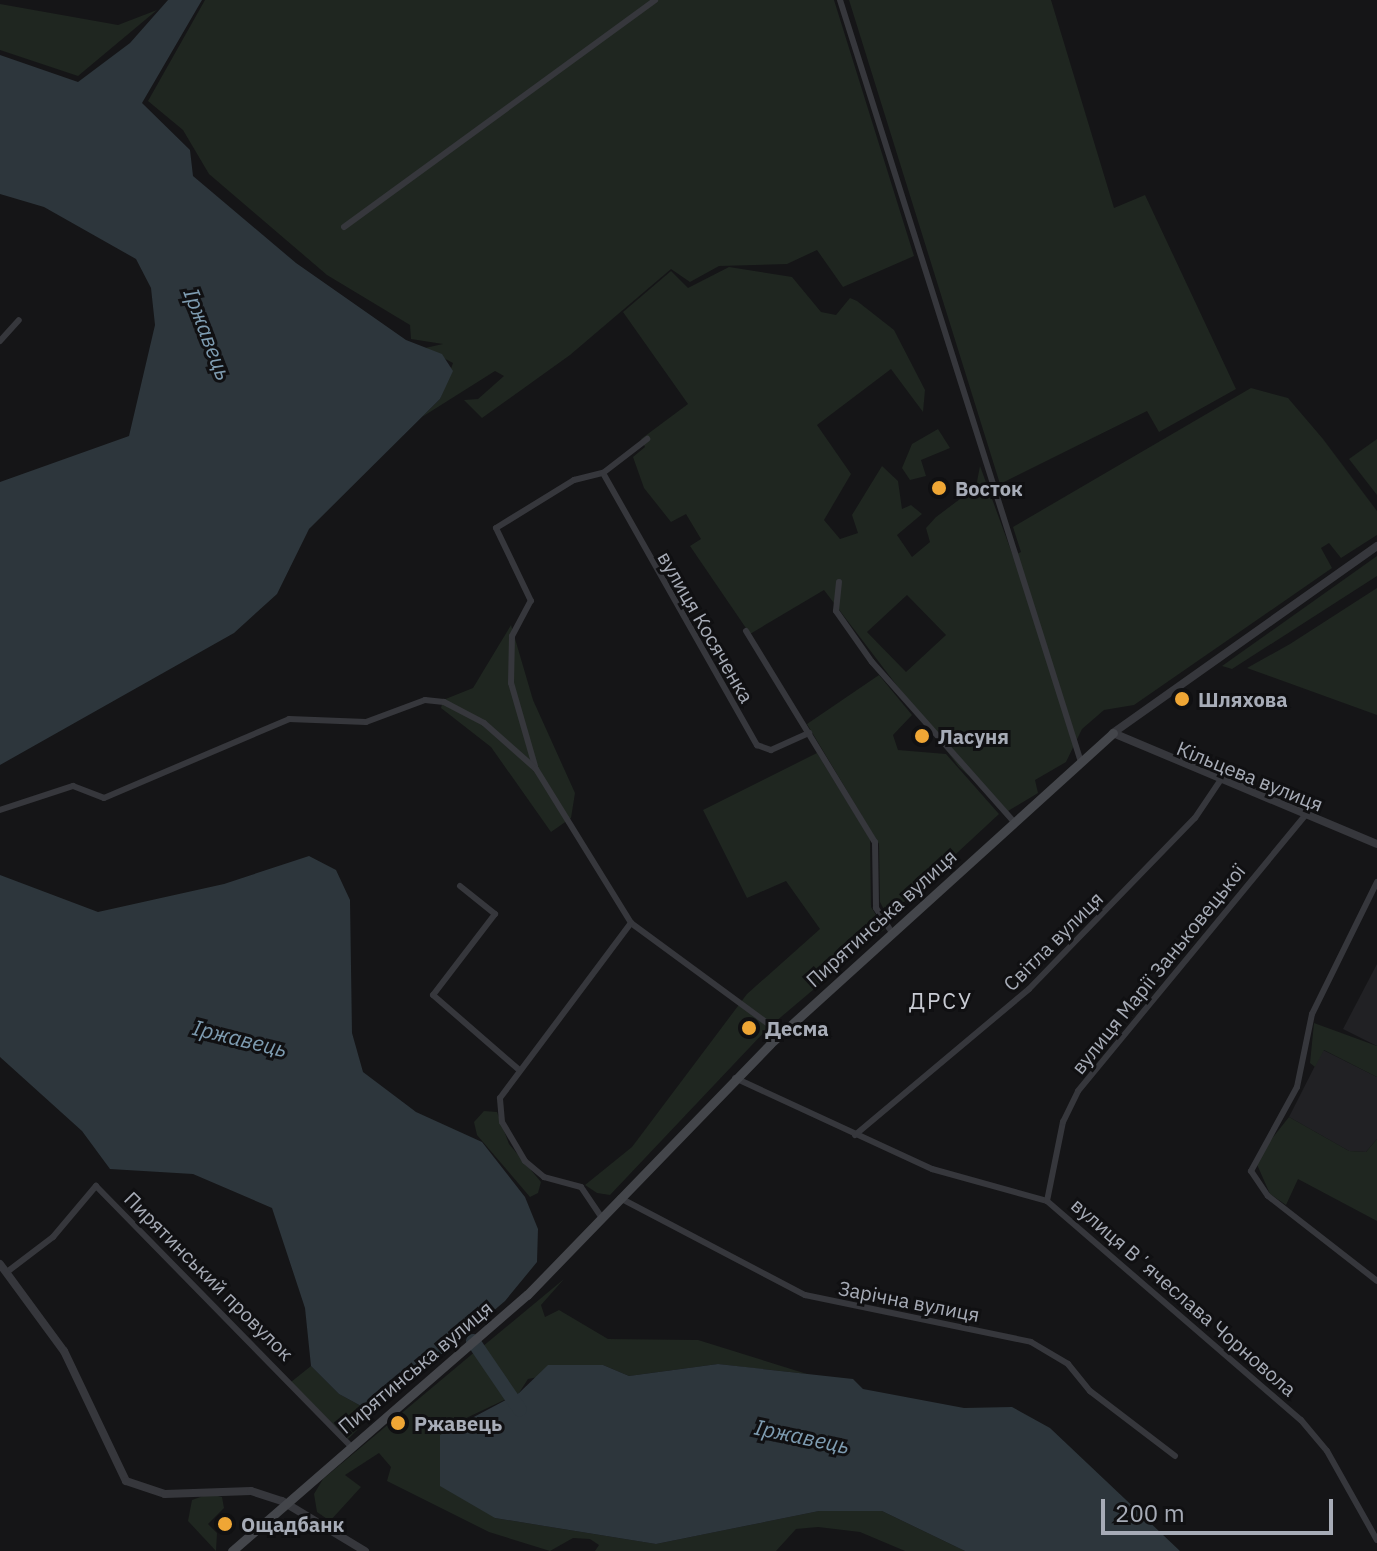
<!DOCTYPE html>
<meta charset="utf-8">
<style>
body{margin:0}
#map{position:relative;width:1377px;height:1551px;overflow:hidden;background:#151517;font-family:"IBM Plex Sans",sans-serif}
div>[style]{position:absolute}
.built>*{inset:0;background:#212124}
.green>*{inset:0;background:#1f2620}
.water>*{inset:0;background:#2d363c}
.river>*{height:14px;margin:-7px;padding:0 7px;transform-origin:7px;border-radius:7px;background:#2d363c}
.minor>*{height:6px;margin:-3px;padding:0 3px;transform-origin:3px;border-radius:3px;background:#36373c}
.tertiary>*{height:8px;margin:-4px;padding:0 4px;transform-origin:4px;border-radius:4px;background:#36373c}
.secondary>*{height:9px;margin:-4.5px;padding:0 4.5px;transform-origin:4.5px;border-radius:4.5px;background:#44464b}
.dots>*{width:22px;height:22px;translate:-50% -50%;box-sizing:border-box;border:4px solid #101012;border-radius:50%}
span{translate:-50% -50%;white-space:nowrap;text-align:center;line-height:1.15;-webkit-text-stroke:6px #101012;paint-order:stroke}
.poi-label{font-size:20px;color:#a7acb7;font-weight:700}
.left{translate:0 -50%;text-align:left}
.street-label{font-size:20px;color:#a7acb7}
.water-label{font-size:22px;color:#7e9cb1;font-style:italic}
.neighbourhood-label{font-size:22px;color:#c8cbd3;letter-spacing:2px}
.scale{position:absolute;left:1101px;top:1499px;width:232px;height:36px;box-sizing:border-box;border:4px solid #a7acb7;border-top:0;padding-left:10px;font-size:24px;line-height:28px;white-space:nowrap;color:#a7acb7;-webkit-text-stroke:6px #101012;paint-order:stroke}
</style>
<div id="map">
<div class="built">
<div style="clip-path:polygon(1377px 964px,1377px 1046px,1343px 1029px)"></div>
<div style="clip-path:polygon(1323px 1050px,1377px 1077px,1377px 1139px,1366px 1152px,1349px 1151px,1289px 1117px)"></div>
</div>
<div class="green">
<div style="clip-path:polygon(205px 0,834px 0,914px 256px,843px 287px,817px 250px,787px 264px,719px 266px,690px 282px,671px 269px,570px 355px,482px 418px,464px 400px,478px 399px,504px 376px,495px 371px,422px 417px,440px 399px,453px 363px,425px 348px,443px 344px,411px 339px,410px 325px,327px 275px,209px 174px,183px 130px,148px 101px)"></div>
<div style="clip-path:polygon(849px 0,1051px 0,1114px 208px,1145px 195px,1236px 389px,1159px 432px,1147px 411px,1000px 484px)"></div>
<div style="clip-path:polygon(0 4px,118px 25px,157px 10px,78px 76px,0 50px)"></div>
<div style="clip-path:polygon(evenodd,729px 267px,792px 277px,821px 312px,836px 315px,850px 298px,857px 301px,894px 330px,925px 390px,923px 412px,891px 369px,817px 425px,851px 474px,824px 520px,840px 539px,858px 533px,852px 515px,882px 466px,898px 481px,902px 509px,911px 505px,922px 514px,897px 535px,912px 557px,930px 542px,926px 528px,936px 517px,976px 487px,980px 466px,1013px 556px,1021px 552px,1013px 527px,1251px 388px,1288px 398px,1323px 439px,1377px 511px,1377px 535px,1341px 558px,1329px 543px,1321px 548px,1332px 568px,1134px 705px,1104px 710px,1082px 729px,1066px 762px,1035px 780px,1038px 793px,1008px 811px,959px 767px,824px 590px,750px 634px,690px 546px,701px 539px,686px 514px,671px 522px,644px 488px,633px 457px,645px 447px,641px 439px,688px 404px,623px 312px,671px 271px,688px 288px,729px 267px,907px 595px,946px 635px,906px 672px,867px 632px,907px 595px)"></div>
<div style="clip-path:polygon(938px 429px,950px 448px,921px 460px,926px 476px,910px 480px,902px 468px,912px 444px)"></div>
<div style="clip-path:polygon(1377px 439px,1377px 495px,1349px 459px)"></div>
<div style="clip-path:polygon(1377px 556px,1377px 576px,1232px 669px,1222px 666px)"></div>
<div style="clip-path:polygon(1377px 588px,1377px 715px,1247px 668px,1290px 644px)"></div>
<div style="clip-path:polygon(511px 625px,533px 700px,575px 793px,571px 818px,551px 832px,491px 747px,441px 708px,443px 700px,473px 688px)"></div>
<div style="clip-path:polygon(879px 675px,912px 715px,893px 735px,898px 750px,946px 754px,999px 814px,888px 917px,880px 902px,879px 844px,807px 724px)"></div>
<div style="clip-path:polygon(817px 753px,870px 839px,871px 907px,885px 929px,768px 1028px,610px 1195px,597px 1193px,585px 1185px,632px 1147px,747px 994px,820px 929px,786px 881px,747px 898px,703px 810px)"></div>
<div style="clip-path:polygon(1314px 1023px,1377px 1046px,1377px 1077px,1324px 1050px,1315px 1067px,1310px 1063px)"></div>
<div style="clip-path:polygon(484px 1111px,497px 1112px,509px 1144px,541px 1182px,538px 1193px,530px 1197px,477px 1135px,474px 1122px)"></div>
<div style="clip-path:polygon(1289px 1117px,1349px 1151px,1366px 1152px,1377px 1139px,1377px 1221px,1298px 1179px,1286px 1205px,1270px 1194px,1255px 1160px)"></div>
<div style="clip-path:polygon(564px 1279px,541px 1305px,545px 1317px,559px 1310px,608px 1339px,698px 1340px,807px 1374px,718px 1364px,629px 1376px,603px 1365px,528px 1379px,519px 1393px,460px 1421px,495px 1518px,656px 1544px,819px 1511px,882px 1511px,965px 1551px,905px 1551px,860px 1532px,818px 1527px,796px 1529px,776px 1551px,595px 1551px,599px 1545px,590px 1539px,573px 1538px,550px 1551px,489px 1532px,387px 1481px,391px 1467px,379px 1453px,345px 1475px,361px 1487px,330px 1521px,317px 1512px,314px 1494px,323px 1479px,477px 1350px,494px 1365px,482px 1347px)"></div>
<div style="clip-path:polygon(311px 1366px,339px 1394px,374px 1413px,348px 1439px,291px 1382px)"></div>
<div style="clip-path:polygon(209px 1494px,222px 1497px,224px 1508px,208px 1524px,217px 1533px,216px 1551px,188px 1521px,192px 1500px)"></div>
</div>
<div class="water">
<div style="clip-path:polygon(168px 0,202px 0,142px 103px,190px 150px,193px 176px,296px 263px,406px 340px,442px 354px,453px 371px,440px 399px,309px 529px,277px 594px,234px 633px,0 765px,0 482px,129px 436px,155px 325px,151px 288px,136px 259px,44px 207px,0 194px,0 55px,78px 82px,130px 43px)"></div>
<div style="clip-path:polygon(309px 856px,336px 870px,350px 900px,352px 1033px,363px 1072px,416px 1112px,482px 1142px,525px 1197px,538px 1229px,537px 1262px,505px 1301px,374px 1413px,339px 1394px,311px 1366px,305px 1308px,272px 1208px,193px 1174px,110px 1169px,82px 1131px,0 1057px,0 875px,98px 912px,224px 884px)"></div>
<div style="clip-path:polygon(718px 1364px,853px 1379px,863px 1389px,964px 1408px,1012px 1407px,1050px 1428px,1180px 1551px,965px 1551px,882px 1511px,819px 1511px,656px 1544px,495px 1518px,440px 1486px,440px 1435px,519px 1393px,548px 1365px,603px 1365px,629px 1376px)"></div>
</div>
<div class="river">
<div style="left:473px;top:1341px;width:83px;rotate:55.7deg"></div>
</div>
<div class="minor">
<div style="left:840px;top:0;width:799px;rotate:72.45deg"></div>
<div style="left:344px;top:227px;width:385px;rotate:-36.1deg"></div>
<div style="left:0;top:341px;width:28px;rotate:-48deg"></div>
<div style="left:603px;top:473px;width:313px;rotate:60.5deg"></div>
<div style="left:757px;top:745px;width:15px;rotate:20deg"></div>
<div style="left:771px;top:750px;width:42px;rotate:-24.1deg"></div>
<div style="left:839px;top:582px;width:29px;rotate:96deg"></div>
<div style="left:836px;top:611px;width:62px;rotate:54.8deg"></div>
<div style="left:872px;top:662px;width:214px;rotate:48.4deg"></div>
<div style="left:746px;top:631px;width:247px;rotate:58.6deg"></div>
<div style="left:875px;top:842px;width:66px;rotate:89.1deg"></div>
<div style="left:876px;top:908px;width:30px;rotate:57deg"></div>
<div style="left:535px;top:766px;width:86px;rotate:-106.1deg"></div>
<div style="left:511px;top:683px;width:47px;rotate:-88.8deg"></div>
<div style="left:512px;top:636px;width:40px;rotate:-62deg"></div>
<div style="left:531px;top:601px;width:81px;rotate:-115.6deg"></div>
<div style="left:496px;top:528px;width:92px;rotate:-31.6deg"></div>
<div style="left:574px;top:480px;width:30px;rotate:-14deg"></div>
<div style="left:603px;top:473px;width:56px;rotate:-37.7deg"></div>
<div style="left:0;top:810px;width:77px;rotate:-18.2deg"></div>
<div style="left:73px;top:786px;width:33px;rotate:21deg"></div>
<div style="left:104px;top:798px;width:201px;rotate:-23.1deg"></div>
<div style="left:289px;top:719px;width:77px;rotate:2.2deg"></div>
<div style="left:366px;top:722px;width:63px;rotate:-20.4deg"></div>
<div style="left:425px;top:700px;width:19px;rotate:6deg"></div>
<div style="left:444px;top:702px;width:45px;rotate:27.7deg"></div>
<div style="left:484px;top:723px;width:69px;rotate:41.5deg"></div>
<div style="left:536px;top:769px;width:181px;rotate:58.3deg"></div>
<div style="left:631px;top:923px;width:187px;rotate:36.3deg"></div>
<div style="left:1377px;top:882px;width:147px;rotate:116.2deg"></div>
<div style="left:1312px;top:1014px;width:75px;rotate:101.6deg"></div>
<div style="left:1297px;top:1087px;width:96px;rotate:118.7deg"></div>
<div style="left:1251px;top:1171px;width:30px;rotate:56deg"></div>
<div style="left:1268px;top:1196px;width:138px;rotate:37.9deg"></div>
<div style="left:460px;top:886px;width:45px;rotate:38.7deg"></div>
<div style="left:495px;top:914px;width:102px;rotate:127.4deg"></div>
<div style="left:433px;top:995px;width:113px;rotate:41deg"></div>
<div style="left:735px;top:1078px;width:217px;rotate:24.8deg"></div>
<div style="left:932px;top:1169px;width:119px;rotate:15.5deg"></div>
<div style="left:1047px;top:1201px;width:335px;rotate:40.8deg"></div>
<div style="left:1301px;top:1420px;width:40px;rotate:50deg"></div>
<div style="left:1327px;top:1451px;width:102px;rotate:60.7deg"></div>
<div style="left:855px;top:1135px;width:227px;rotate:-40deg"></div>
<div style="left:1029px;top:989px;width:238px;rotate:-45.9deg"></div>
<div style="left:1195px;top:818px;width:45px;rotate:-56deg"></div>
<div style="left:620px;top:1198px;width:209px;rotate:27.7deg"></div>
<div style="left:805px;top:1295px;width:231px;rotate:11.7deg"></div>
<div style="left:1031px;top:1342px;width:43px;rotate:30.7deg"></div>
<div style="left:1068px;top:1364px;width:35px;rotate:51deg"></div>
<div style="left:1090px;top:1391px;width:107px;rotate:37.4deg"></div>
<div style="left:1047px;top:1201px;width:81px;rotate:-78.6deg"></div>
<div style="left:1063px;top:1122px;width:34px;rotate:-64deg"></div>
<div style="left:1078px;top:1091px;width:357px;rotate:-50.5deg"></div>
<div style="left:602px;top:1218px;width:37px;rotate:-124deg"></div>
<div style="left:581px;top:1187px;width:38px;rotate:-165deg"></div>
<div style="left:544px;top:1177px;width:25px;rotate:-140deg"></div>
<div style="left:525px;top:1161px;width:45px;rotate:-120.5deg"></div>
<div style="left:502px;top:1122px;width:24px;rotate:-95deg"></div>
<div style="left:500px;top:1098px;width:219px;rotate:-53.2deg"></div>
<div style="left:7px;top:1272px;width:58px;rotate:-37.3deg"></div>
<div style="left:53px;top:1237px;width:67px;rotate:-49.9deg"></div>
<div style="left:96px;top:1186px;width:364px;rotate:45.6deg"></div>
</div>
<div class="tertiary">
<div style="left:1377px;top:546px;width:324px;rotate:144.7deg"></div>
<div style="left:1113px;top:733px;width:286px;rotate:22.8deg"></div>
<div style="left:0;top:1264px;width:108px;rotate:53.7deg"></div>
<div style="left:64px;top:1351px;width:144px;rotate:64.5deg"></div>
<div style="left:126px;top:1481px;width:41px;rotate:18.4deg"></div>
<div style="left:165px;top:1494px;width:86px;rotate:-2deg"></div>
<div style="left:251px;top:1491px;width:33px;rotate:18deg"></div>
<div style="left:282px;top:1501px;width:97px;rotate:31.1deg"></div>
</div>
<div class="secondary">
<div style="left:232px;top:1551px;width:391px;rotate:-41deg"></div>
<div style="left:527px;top:1295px;width:349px;rotate:-45.9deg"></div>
<div style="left:770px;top:1044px;width:463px;rotate:-42.2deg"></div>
</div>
<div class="dots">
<div style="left:939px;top:488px;background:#efa635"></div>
<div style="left:1182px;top:699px;background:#efa635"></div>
<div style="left:922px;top:736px;background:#efa635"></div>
<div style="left:749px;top:1028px;background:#efa635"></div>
<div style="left:398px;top:1423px;background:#efa635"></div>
<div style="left:225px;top:1524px;background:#efa635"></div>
</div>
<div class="poi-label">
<span class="left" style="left:955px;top:488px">Восток</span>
<span class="left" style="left:1198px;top:699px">Шляхова</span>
<span class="left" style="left:938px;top:736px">Ласуня</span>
<span class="left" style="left:765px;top:1028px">Десма</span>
<span class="left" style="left:414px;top:1423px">Ржавець</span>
<span class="left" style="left:241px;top:1524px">Ощадбанк</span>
</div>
<div class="street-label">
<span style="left:706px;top:627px;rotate:60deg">вулиця Косяченка</span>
<span style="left:1250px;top:776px;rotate:22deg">Кільцева вулиця</span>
<span style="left:881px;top:918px;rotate:-42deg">Пирятинська вулиця</span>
<span style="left:1053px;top:941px;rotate:-45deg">Світла вулиця</span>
<span style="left:1158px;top:969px;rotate:-51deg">вулиця Марії Заньковецької</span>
<span style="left:209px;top:1276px;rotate:45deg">Пирятинський провулок</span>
<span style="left:1184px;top:1297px;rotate:41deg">вулиця Вʼячеслава Чорновола</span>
<span style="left:909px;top:1301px;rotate:11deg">Зарічна вулиця</span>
<span style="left:415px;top:1367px;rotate:-40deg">Пирятинська вулиця</span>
</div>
<div class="water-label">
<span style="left:208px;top:334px;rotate:69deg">Іржавець</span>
<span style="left:240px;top:1038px;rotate:14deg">Іржавець</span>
<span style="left:802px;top:1436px;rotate:12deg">Іржавець</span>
</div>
<div class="neighbourhood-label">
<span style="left:941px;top:1001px">ДРСУ</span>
</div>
<div class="scale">200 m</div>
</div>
